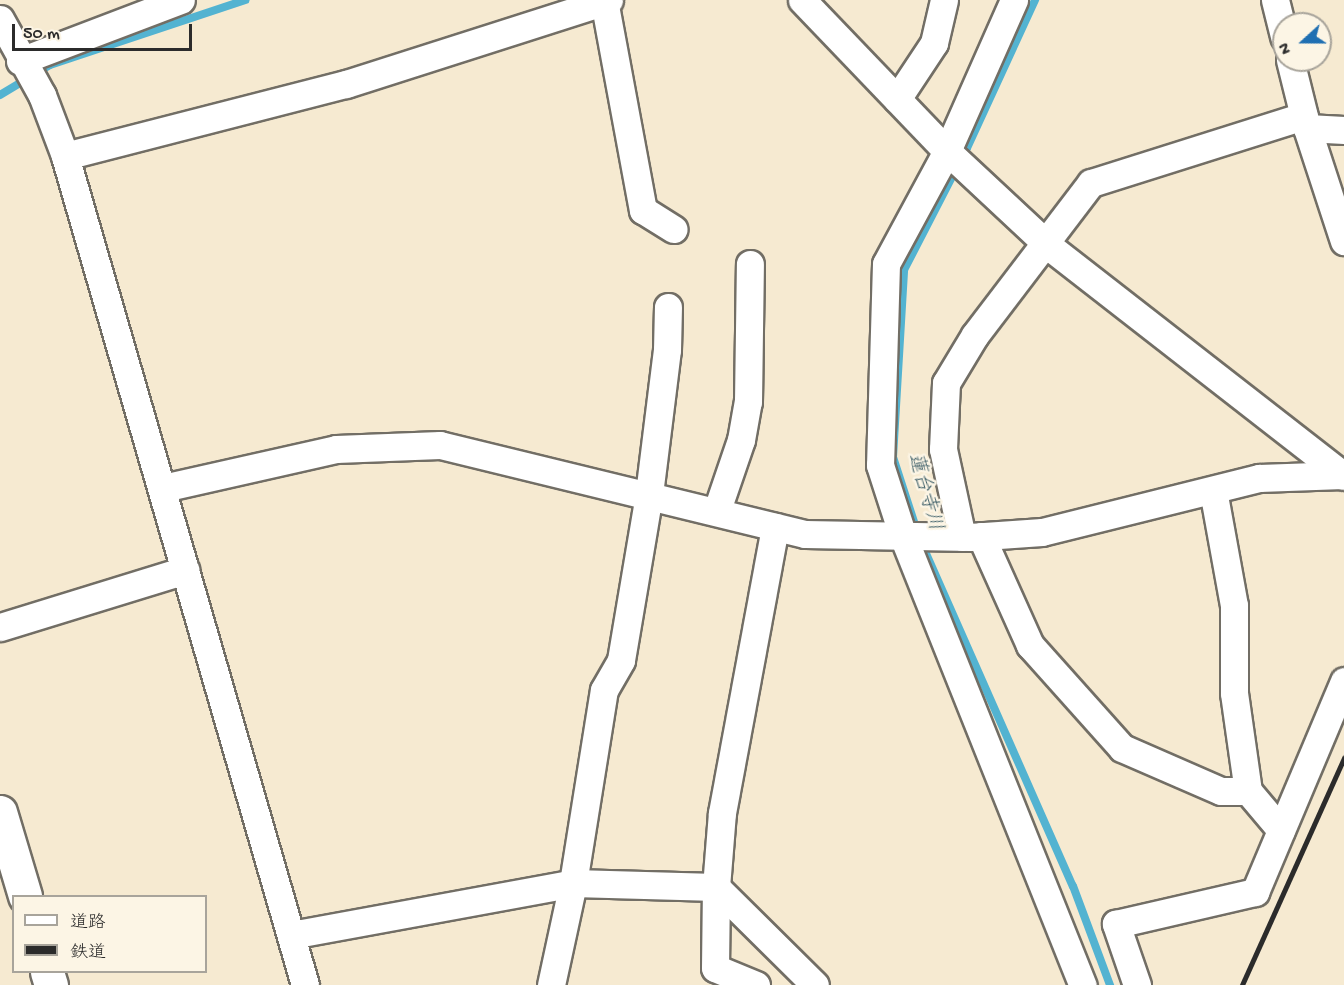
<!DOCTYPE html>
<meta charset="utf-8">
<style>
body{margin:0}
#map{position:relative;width:1344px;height:985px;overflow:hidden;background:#f6ead1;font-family:"Gochi Hand","Klee One",sans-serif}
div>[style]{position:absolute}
.stream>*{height:8px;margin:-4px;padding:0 4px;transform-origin:4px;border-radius:4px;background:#53b3d1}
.roads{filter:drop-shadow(2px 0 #726e65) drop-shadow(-2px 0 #726e65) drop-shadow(0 2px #726e65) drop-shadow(0 -2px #726e65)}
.minor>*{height:27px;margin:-13.5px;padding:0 13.5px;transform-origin:13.5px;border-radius:13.5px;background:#fff}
.major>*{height:33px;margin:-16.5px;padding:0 16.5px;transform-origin:16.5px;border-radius:16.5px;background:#fff}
.rail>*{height:4.5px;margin:-2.25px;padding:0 2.25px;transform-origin:2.25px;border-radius:2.25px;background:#2b2b2b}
span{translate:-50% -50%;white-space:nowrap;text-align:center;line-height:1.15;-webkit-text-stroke:5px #fcf5e5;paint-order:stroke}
.water-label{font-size:20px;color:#395b65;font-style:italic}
.legend{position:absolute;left:12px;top:895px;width:195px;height:78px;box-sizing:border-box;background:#fcf5e5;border:2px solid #a8a49b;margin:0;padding:8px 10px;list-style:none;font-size:18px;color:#2b2b2b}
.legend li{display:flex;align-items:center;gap:12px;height:30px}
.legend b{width:30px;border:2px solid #a8a49b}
.north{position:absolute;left:1272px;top:12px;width:60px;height:60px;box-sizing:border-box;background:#fcf5e5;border:2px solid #a8a49b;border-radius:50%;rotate:249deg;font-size:16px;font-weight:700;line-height:24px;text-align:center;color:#2b2b2b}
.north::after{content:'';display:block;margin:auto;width:21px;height:27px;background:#1f6fb2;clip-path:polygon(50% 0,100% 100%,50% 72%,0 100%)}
.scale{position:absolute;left:12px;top:24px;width:180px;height:27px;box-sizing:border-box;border:3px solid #2b2b2b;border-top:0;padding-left:8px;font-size:18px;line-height:21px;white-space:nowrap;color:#2b2b2b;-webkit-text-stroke:4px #fcf5e5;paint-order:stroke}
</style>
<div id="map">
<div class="stream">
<div style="left:0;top:95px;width:58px;rotate:-31deg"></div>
<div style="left:50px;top:65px;width:206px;rotate:-18.4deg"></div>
<div style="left:917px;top:531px;width:78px;rotate:-108deg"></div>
<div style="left:893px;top:457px;width:187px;rotate:-86.6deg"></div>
<div style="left:904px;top:270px;width:137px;rotate:-62.7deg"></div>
<div style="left:967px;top:148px;width:163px;rotate:-65.3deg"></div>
<div style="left:921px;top:542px;width:376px;rotate:66.2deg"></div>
<div style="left:1073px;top:886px;width:106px;rotate:69.5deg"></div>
</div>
<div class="roads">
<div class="minor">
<div style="left:604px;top:0;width:214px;rotate:79.5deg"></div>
<div style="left:643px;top:210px;width:36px;rotate:32deg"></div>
<div style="left:802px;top:0;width:209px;rotate:46.2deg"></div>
<div style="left:947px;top:151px;width:142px;rotate:43deg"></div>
<div style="left:1051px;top:248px;width:371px;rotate:37.9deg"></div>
<div style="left:1014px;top:0;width:165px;rotate:113.9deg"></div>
<div style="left:947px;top:151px;width:128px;rotate:118.4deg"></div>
<div style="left:886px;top:264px;width:201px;rotate:91.7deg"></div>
<div style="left:880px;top:465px;width:75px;rotate:72.1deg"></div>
<div style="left:903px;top:536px;width:484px;rotate:68.2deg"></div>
<div style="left:1275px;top:0;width:38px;rotate:76deg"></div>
<div style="left:0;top:19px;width:87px;rotate:61.1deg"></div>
<div style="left:42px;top:95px;width:65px;rotate:69.3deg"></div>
<div style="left:65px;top:156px;width:863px;rotate:73.85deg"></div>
<div style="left:1290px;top:60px;width:70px;rotate:76deg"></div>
<div style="left:1307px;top:128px;width:119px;rotate:71.9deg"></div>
<div style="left:20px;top:61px;width:172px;rotate:-20.8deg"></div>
<div style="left:897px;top:99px;width:67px;rotate:-56.5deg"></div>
<div style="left:934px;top:43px;width:44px;rotate:-76.9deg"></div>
<div style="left:1307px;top:128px;width:37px;rotate:3deg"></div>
<div style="left:65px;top:156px;width:290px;rotate:-14.4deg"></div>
<div style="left:346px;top:84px;width:276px;rotate:-17.7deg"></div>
<div style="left:163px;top:488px;width:177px;rotate:-12.7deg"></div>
<div style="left:336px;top:449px;width:104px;rotate:-2.2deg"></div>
<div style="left:440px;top:445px;width:376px;rotate:13.7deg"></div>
<div style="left:805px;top:534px;width:165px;rotate:1deg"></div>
<div style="left:970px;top:537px;width:72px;rotate:-4deg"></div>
<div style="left:1042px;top:532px;width:224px;rotate:-14deg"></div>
<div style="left:1259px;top:478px;width:84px;rotate:-2deg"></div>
<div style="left:1213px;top:490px;width:117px;rotate:79.7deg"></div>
<div style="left:1234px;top:605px;width:88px;rotate:90deg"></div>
<div style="left:1234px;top:693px;width:99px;rotate:81.9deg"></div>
<div style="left:717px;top:510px;width:74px;rotate:-71.1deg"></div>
<div style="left:741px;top:440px;width:39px;rotate:-80deg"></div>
<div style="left:748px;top:402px;width:138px;rotate:-89.2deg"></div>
<div style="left:981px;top:536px;width:120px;rotate:65.8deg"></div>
<div style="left:1030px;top:645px;width:138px;rotate:48.2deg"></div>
<div style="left:1122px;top:748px;width:108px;rotate:23.5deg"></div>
<div style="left:1221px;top:791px;width:27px"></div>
<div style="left:1248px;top:791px;width:51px;rotate:49.8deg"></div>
<div style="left:962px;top:537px;width:90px;rotate:-102.2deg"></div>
<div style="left:943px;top:449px;width:66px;rotate:-87.4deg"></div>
<div style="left:946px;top:383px;width:56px;rotate:-58.9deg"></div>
<div style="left:975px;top:335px;width:191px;rotate:-52.7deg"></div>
<div style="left:1091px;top:183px;width:223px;rotate:-17.5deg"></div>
<div style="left:0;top:627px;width:194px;rotate:-17.1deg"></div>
<div style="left:291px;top:935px;width:287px;rotate:-10.4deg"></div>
<div style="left:573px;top:883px;width:143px;rotate:1.6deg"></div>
<div style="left:716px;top:887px;width:139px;rotate:44.7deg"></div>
<div style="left:551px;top:985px;width:104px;rotate:-77.8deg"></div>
<div style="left:573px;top:883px;width:195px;rotate:-80.9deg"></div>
<div style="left:604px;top:690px;width:34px;rotate:-60deg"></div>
<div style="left:621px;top:660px;width:168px;rotate:-80.4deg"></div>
<div style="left:649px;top:494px;width:145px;rotate:-82.9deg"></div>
<div style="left:667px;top:350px;width:43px;rotate:-88.7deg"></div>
<div style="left:756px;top:985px;width:44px;rotate:-157.5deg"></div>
<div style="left:715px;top:968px;width:81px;rotate:-89.3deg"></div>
<div style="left:716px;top:887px;width:74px;rotate:-85.4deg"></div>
<div style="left:722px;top:813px;width:291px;rotate:-79.5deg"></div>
<div style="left:1137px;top:985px;width:65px;rotate:-109deg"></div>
<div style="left:1116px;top:924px;width:143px;rotate:-13deg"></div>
<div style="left:1255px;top:892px;width:229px;rotate:-67.1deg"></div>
</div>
<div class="major">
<div style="left:0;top:812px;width:88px;rotate:73.4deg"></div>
<div style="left:47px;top:972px;width:14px;rotate:73deg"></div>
</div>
</div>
<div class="rail">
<div style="left:1242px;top:985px;width:249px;rotate:-65.8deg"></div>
</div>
<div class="water-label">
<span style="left:924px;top:492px;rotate:74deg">蓮台寺川</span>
</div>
<ul class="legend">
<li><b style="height:8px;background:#fff"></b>道路</li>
<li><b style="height:8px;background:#2b2b2b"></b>鉄道</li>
</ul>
<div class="north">N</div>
<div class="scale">50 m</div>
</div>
